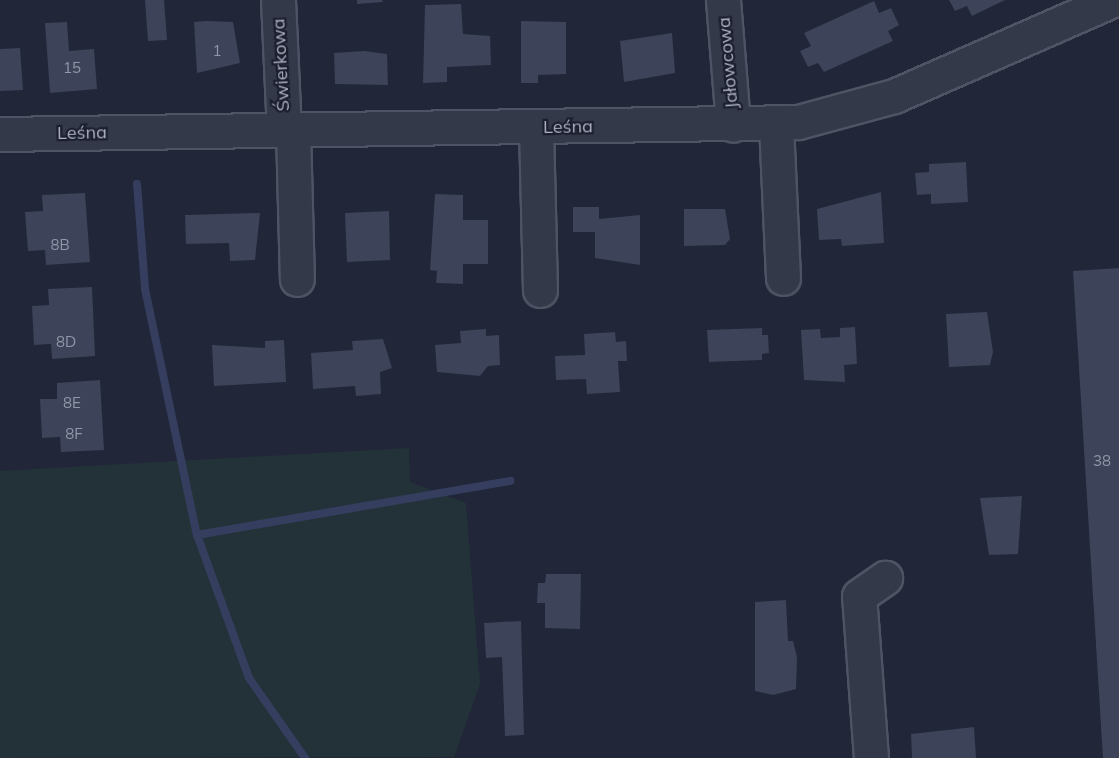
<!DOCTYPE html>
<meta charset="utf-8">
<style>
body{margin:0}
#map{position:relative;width:1119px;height:758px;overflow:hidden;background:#212638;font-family:Mulish,sans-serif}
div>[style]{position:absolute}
.green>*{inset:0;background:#233239}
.stream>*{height:8px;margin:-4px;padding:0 4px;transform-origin:4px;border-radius:4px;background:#353e5f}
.building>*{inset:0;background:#3d4358}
.roads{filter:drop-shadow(2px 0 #4f5363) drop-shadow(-2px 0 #4f5363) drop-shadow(0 2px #4f5363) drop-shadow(0 -2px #4f5363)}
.minor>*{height:33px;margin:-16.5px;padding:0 16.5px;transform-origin:16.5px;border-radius:16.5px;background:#343949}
span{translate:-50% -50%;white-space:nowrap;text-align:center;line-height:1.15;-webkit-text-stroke:4.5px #1a1e2d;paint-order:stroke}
.number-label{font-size:15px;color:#9297aa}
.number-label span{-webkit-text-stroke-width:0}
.street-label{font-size:18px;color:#afb3c5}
</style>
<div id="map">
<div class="green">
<div style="clip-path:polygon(409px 448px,410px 482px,466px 503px,480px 684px,454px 757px,0 758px,0 471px)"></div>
</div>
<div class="stream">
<div style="left:137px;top:184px;width:105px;rotate:85.6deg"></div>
<div style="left:145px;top:289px;width:251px;rotate:78.1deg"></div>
<div style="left:197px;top:535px;width:152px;rotate:70deg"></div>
<div style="left:249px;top:678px;width:98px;rotate:55deg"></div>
<div style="left:197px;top:535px;width:318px;rotate:-9.8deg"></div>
</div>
<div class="building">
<div style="clip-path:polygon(145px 0,164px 0,167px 40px,148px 41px)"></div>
<div style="clip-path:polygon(357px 0,382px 0,383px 2px,357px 4px)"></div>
<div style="clip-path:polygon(949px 0,1005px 0,972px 16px,967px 6px,955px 11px)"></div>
<div style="clip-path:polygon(874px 1px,879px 13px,891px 8px,899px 25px,888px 31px,893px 41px,824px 72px,818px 63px,808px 67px,800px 51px,811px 46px,804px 33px)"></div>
<div style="clip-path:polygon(461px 4px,463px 34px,490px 36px,491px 65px,447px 67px,447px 82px,423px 83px,425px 5px)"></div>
<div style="clip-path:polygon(206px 21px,233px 22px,240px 63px,197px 73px,194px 22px)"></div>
<div style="clip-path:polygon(521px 21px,566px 22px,566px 74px,538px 75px,538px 83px,521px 83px)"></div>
<div style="clip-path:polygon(67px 22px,69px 51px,94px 49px,97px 89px,50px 93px,45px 23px)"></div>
<div style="clip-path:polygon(672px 33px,675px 73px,624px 82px,620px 41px)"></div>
<div style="clip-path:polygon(20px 48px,23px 90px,0 91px,0 49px)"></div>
<div style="clip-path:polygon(364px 51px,387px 54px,388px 85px,335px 84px,334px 53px)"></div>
<div style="clip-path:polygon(966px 162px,968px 202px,931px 204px,931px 194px,917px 195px,915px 173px,929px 172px,929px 164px)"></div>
<div style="clip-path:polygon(881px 192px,884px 243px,842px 246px,841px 239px,819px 240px,817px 209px)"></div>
<div style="clip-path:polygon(85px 193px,90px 262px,46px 265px,45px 250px,28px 251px,25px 212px,43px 211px,42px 195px)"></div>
<div style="clip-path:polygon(435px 194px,463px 195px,463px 220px,488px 220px,488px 264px,463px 264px,463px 284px,436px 283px,437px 271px,430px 270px)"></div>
<div style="clip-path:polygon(573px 207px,599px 207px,599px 219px,640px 215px,640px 265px,595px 258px,595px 232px,573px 232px)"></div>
<div style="clip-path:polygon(684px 209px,725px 209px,730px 239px,725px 245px,684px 246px)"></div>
<div style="clip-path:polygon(389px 211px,390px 260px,347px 262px,345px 213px)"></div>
<div style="clip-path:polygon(260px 213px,255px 260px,230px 261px,229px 243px,186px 244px,185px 215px)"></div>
<div style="clip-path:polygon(1119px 268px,1119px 758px,1103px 758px,1073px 271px)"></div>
<div style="clip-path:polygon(92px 287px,95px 356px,52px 359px,51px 344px,34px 345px,32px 306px,49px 305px,48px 289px)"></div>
<div style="clip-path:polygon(987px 312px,993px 352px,990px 365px,949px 367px,946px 314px)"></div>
<div style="clip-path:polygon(855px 327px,857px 364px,844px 365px,845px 382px,804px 380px,801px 330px,820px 329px,821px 338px,840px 337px,840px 328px)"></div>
<div style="clip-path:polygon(762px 328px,762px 335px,768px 335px,769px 353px,762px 354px,762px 360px,709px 362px,707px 330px)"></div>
<div style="clip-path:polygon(486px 329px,486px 336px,499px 335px,500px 365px,488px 366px,480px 376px,437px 372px,435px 345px,461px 343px,460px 331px)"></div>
<div style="clip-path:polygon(615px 332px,616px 342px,626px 341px,627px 361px,618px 361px,620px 392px,587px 394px,586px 379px,556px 380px,555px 356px,585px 355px,584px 334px)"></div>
<div style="clip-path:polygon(383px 339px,392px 368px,380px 372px,381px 394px,356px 396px,355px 386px,313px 389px,311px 353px,353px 350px,352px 341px)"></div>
<div style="clip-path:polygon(284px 340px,286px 382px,214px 386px,212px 345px,265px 348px,265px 341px)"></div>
<div style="clip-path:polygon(100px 380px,104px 450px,61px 452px,60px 437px,42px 438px,40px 399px,57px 399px,57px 383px)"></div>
<div style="clip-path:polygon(1022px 496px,1018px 554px,989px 555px,980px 498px)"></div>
<div style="clip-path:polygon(546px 574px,581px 574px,580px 629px,545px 628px,545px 603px,537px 603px,538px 583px,545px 583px)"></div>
<div style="clip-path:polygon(786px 600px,788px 641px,793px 641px,797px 657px,796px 689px,773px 695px,755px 691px,755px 602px)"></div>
<div style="clip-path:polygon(521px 621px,524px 735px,505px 736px,502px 657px,486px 658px,484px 623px)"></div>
<div style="clip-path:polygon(974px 727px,976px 758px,912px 758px,911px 734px)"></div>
</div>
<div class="roads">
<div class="minor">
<div style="left:278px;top:0;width:130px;rotate:87.4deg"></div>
<div style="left:723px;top:0;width:125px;rotate:85.4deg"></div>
<div style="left:776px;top:124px;width:154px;rotate:87.4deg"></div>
<div style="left:536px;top:127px;width:163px;rotate:88.6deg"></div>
<div style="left:293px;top:130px;width:149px;rotate:88.5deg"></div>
<div style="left:0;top:134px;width:798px;rotate:-0.86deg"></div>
<div style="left:798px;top:122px;width:99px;rotate:-15.2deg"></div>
<div style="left:894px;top:96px;width:239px;rotate:-23.7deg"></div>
<div style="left:871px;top:758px;width:162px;rotate:-94.2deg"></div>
<div style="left:859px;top:596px;width:32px;rotate:-35deg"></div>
</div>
</div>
<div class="number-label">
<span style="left:217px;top:51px">1</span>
<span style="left:72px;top:68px">15</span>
<span style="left:60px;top:245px">8B</span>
<span style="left:66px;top:342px">8D</span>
<span style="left:72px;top:403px">8E</span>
<span style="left:74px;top:434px">8F</span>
<span style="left:1102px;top:461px">38</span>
</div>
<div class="street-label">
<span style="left:728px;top:63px;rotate:-95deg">Jałowcowa</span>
<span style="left:281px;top:65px;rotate:-93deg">Świerkowa</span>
<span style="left:568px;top:127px;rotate:-1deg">Leśna</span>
<span style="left:82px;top:133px;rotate:-1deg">Leśna</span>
</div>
</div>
